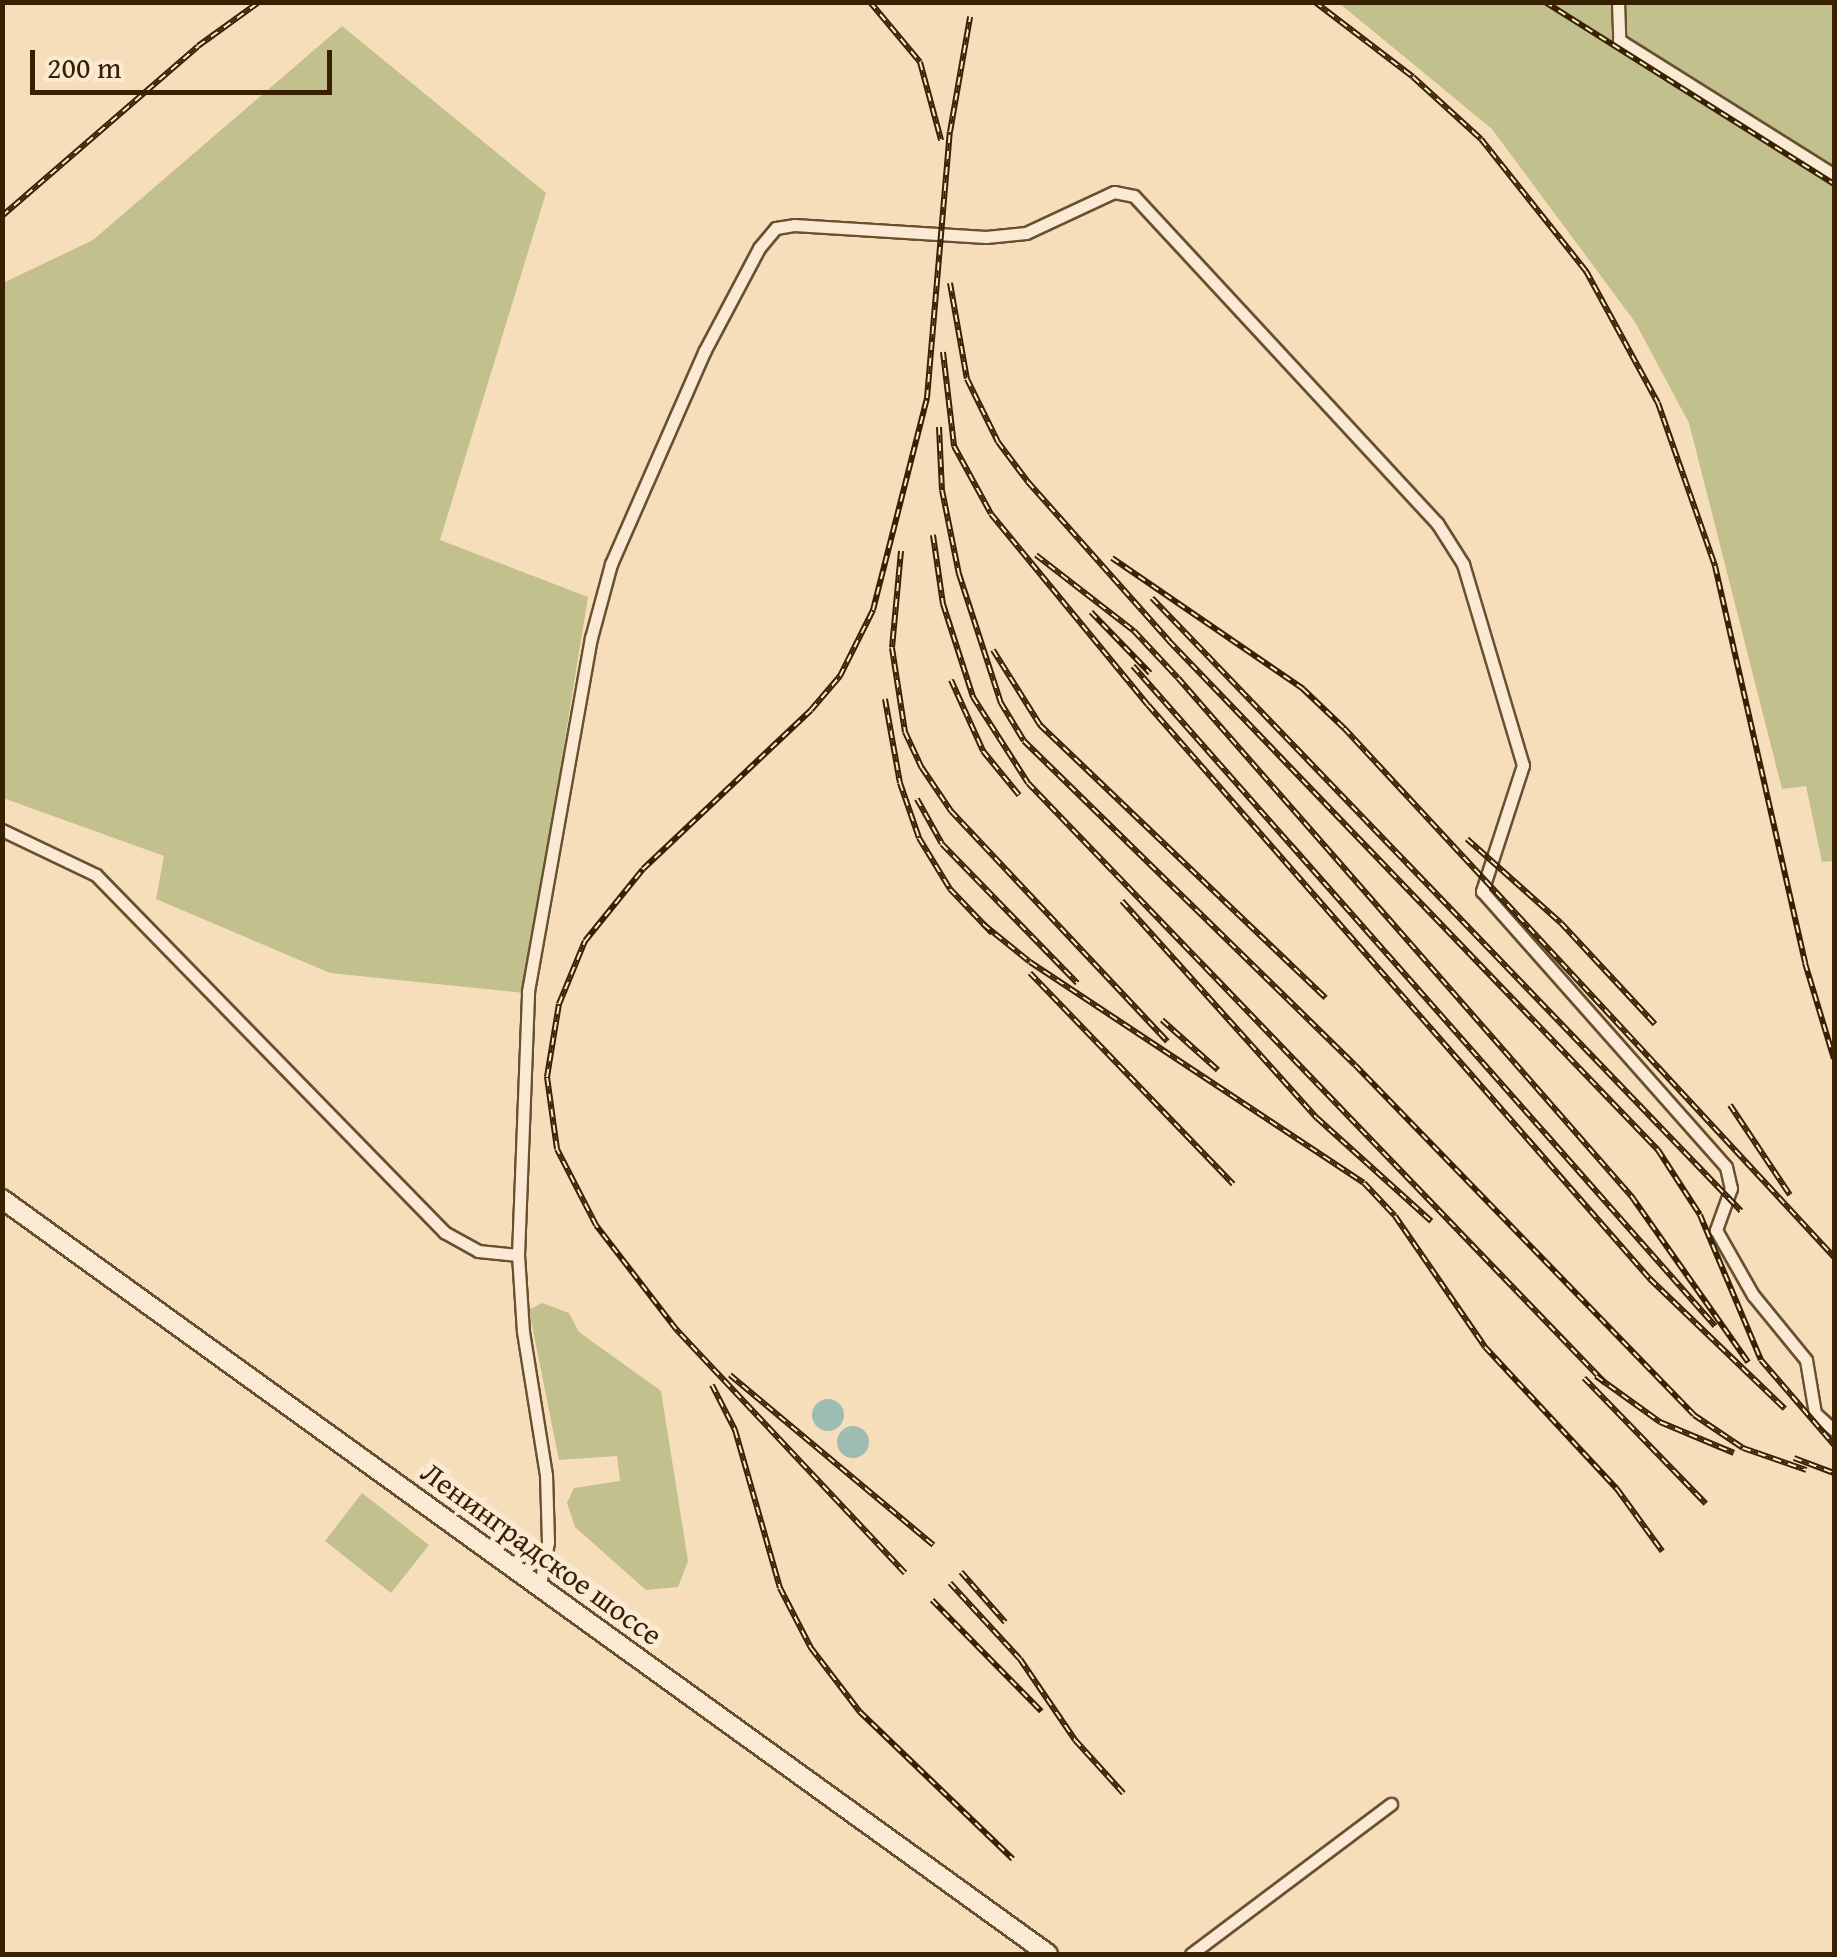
<!DOCTYPE html>
<meta charset="utf-8">
<style>
body{margin:0}
#map{position:relative;width:1837px;height:1957px;overflow:hidden;background:#f7debb;font-family:"Gentium Book Plus",serif}
div>[style]{position:absolute}
.green>*{inset:0;background:#c2c08c}
.water>*{inset:0;background:#9dbcb3}
.round{border-radius:50%}
.roads{filter:drop-shadow(2px 0 #685030) drop-shadow(-2px 0 #685030) drop-shadow(0 2px #685030) drop-shadow(0 -2px #685030)}
.street>*{height:11px;margin:-5.5px;padding:0 5.5px;transform-origin:5.5px;border-radius:5.5px;background:#faead3}
.secondary>*{height:18px;margin:-9px;padding:0 9px;transform-origin:9px;border-radius:9px;background:#faead3}
.rail>*{height:6px;margin-top:-3px;transform-origin:0;background:repeating-linear-gradient(90deg,#faead3 0 8px,#382101 0 16px);box-sizing:border-box;border-block:2px solid #382101}
span{translate:-50% -50%;white-space:nowrap;text-align:center;line-height:1.15;-webkit-text-stroke:10px #faead3;paint-order:stroke}
.street-label{font-size:30px;color:#382101}
.frame{position:absolute;inset:0;border:5px solid #382101;pointer-events:none}
.scale{position:absolute;left:30px;top:50px;width:302px;height:45px;box-sizing:border-box;border:5px solid #382101;border-top:0;padding-left:12px;font-size:30px;line-height:35px;white-space:nowrap;color:#382101;-webkit-text-stroke:8px #faead3;paint-order:stroke}
</style>
<div id="map">
<div class="green">
<div style="clip-path:polygon(1339px 3px,1834px 3px,1834px 861px,1822px 862px,1806px 786px,1782px 789px,1689px 423px,1635px 322px,1492px 129px)"></div>
<div style="clip-path:polygon(342px 26px,546px 193px,440px 540px,588px 597px,524px 993px,330px 973px,156px 899px,164px 856px,3px 798px,3px 283px,93px 240px)"></div>
<div style="clip-path:polygon(542px 1303px,569px 1313px,579px 1332px,661px 1391px,688px 1561px,678px 1587px,646px 1590px,575px 1527px,567px 1503px,574px 1488px,620px 1481px,617px 1456px,559px 1460px,529px 1310px)"></div>
<div style="clip-path:polygon(362px 1493px,429px 1545px,391px 1593px,325px 1541px)"></div>
</div>
<div class="water">
<div class="round" style="left:812px;top:1399px;width:32px;height:32px"></div>
<div class="round" style="left:837px;top:1426px;width:32px;height:32px"></div>
</div>
<div class="roads">
<div class="street">
<div style="left:1618px;top:2px;width:38px;rotate:88deg"></div>
<div style="left:1619px;top:40px;width:254px;rotate:32.1deg"></div>
<div style="left:2px;top:830px;width:104px;rotate:25.6deg"></div>
<div style="left:96px;top:875px;width:499px;rotate:45.7deg"></div>
<div style="left:444px;top:1232px;width:39px;rotate:29deg"></div>
<div style="left:478px;top:1251px;width:40px;rotate:5.7deg"></div>
<div style="left:540px;top:1585px;width:44px;rotate:-79.5deg"></div>
<div style="left:548px;top:1542px;width:67px;rotate:-91.7deg"></div>
<div style="left:546px;top:1475px;width:145px;rotate:-99.1deg"></div>
<div style="left:523px;top:1332px;width:77px;rotate:-93.7deg"></div>
<div style="left:518px;top:1255px;width:264px;rotate:-87.8deg"></div>
<div style="left:528px;top:991px;width:359px;rotate:-79.9deg"></div>
<div style="left:591px;top:638px;width:77px;rotate:-74.9deg"></div>
<div style="left:611px;top:564px;width:232px;rotate:-66.3deg"></div>
<div style="left:704px;top:352px;width:118px;rotate:-62.1deg"></div>
<div style="left:759px;top:248px;width:26px;rotate:-50deg"></div>
<div style="left:776px;top:228px;width:18px;rotate:-9deg"></div>
<div style="left:794px;top:225px;width:192px;rotate:3.6deg"></div>
<div style="left:986px;top:237px;width:40px;rotate:-5.7deg"></div>
<div style="left:1026px;top:233px;width:97px;rotate:-25deg"></div>
<div style="left:1114px;top:192px;width:20px;rotate:11deg"></div>
<div style="left:1134px;top:196px;width:446px;rotate:47.2deg"></div>
<div style="left:1437px;top:523px;width:49px;rotate:57.6deg"></div>
<div style="left:1463px;top:564px;width:210px;rotate:73.4deg"></div>
<div style="left:1523px;top:765px;width:133px;rotate:108deg"></div>
<div style="left:1482px;top:891px;width:368px;rotate:48.5deg"></div>
<div style="left:1726px;top:1167px;width:22px;rotate:77deg"></div>
<div style="left:1731px;top:1188px;width:45px;rotate:109.7deg"></div>
<div style="left:1716px;top:1230px;width:75px;rotate:60.4deg"></div>
<div style="left:1753px;top:1295px;width:84px;rotate:50.8deg"></div>
<div style="left:1806px;top:1360px;width:54px;rotate:80.4deg"></div>
<div style="left:1815px;top:1413px;width:25px;rotate:42deg"></div>
<div style="left:1191px;top:1954px;width:250px;rotate:-36.9deg"></div>
</div>
<div class="secondary">
<div style="left:2px;top:1199px;width:1290px;rotate:35.82deg"></div>
</div>
</div>
<div class="rail">
<div style="left:870px;top:2px;width:78px;rotate:50.2deg"></div>
<div style="left:920px;top:62px;width:81px;rotate:74.9deg"></div>
<div style="left:1315px;top:2px;width:123px;rotate:37.4deg"></div>
<div style="left:1413px;top:77px;width:92px;rotate:42.4deg"></div>
<div style="left:1481px;top:139px;width:169px;rotate:51.5deg"></div>
<div style="left:1586px;top:271px;width:150px;rotate:61.4deg"></div>
<div style="left:1658px;top:403px;width:173px;rotate:70.7deg"></div>
<div style="left:1715px;top:566px;width:407px;rotate:77.2deg"></div>
<div style="left:1805px;top:963px;width:100px;rotate:73.2deg"></div>
<div style="left:1545px;top:2px;width:342px;rotate:32.2deg"></div>
<div style="left:2px;top:216px;width:259px;rotate:-40.9deg"></div>
<div style="left:198px;top:46px;width:75px;rotate:-35.8deg"></div>
<div style="left:950px;top:283px;width:97px;rotate:80deg"></div>
<div style="left:967px;top:379px;width:70px;rotate:63.8deg"></div>
<div style="left:998px;top:442px;width:50px;rotate:53.1deg"></div>
<div style="left:1028px;top:482px;width:213px;rotate:48.4deg"></div>
<div style="left:1169px;top:641px;width:706px;rotate:46.15deg"></div>
<div style="left:1658px;top:1150px;width:77px;rotate:57.1deg"></div>
<div style="left:1700px;top:1215px;width:157px;rotate:67.2deg"></div>
<div style="left:1761px;top:1360px;width:112px;rotate:49.3deg"></div>
<div style="left:943px;top:352px;width:95px;rotate:83.3deg"></div>
<div style="left:954px;top:446px;width:77px;rotate:61.4deg"></div>
<div style="left:991px;top:514px;width:247px;rotate:50.6deg"></div>
<div style="left:1148px;top:705px;width:763px;rotate:48.83deg"></div>
<div style="left:1650px;top:1279px;width:187px;rotate:43.9deg"></div>
<div style="left:939px;top:427px;width:63px;rotate:87.3deg"></div>
<div style="left:942px;top:490px;width:86px;rotate:78.6deg"></div>
<div style="left:959px;top:574px;width:136px;rotate:72deg"></div>
<div style="left:1001px;top:703px;width:44px;rotate:58.8deg"></div>
<div style="left:1024px;top:741px;width:463px;rotate:44.4deg"></div>
<div style="left:1355px;top:1065px;width:487px;rotate:45.9deg"></div>
<div style="left:1694px;top:1415px;width:59px;rotate:34deg"></div>
<div style="left:1743px;top:1448px;width:67px;rotate:19.2deg"></div>
<div style="left:933px;top:535px;width:70px;rotate:81.8deg"></div>
<div style="left:943px;top:604px;width:98px;rotate:72.1deg"></div>
<div style="left:973px;top:697px;width:102px;rotate:57.4deg"></div>
<div style="left:1028px;top:783px;width:832px;rotate:46.12deg"></div>
<div style="left:901px;top:551px;width:97px;rotate:95.3deg"></div>
<div style="left:892px;top:648px;width:85px;rotate:81.2deg"></div>
<div style="left:905px;top:732px;width:40px;rotate:65deg"></div>
<div style="left:922px;top:768px;width:52px;rotate:56deg"></div>
<div style="left:951px;top:811px;width:316px;rotate:46.8deg"></div>
<div style="left:1036px;top:555px;width:124px;rotate:37.8deg"></div>
<div style="left:1134px;top:631px;width:64px;rotate:46.9deg"></div>
<div style="left:1178px;top:678px;width:690px;rotate:48.82deg"></div>
<div style="left:1632px;top:1197px;width:202px;rotate:54.9deg"></div>
<div style="left:1112px;top:558px;width:232px;rotate:34.4deg"></div>
<div style="left:1303px;top:689px;width:57px;rotate:43.6deg"></div>
<div style="left:1344px;top:728px;width:721px;rotate:47.19deg"></div>
<div style="left:1152px;top:598px;width:850px;rotate:46.14deg"></div>
<div style="left:1091px;top:612px;width:85px;rotate:46deg"></div>
<div style="left:993px;top:650px;width:89px;rotate:57.9deg"></div>
<div style="left:1040px;top:725px;width:395px;rotate:43.7deg"></div>
<div style="left:1133px;top:666px;width:880px;rotate:48.59deg"></div>
<div style="left:951px;top:680px;width:78px;rotate:65.7deg"></div>
<div style="left:983px;top:751px;width:57px;rotate:50.7deg"></div>
<div style="left:885px;top:699px;width:85px;rotate:79.9deg"></div>
<div style="left:900px;top:783px;width:58px;rotate:70.9deg"></div>
<div style="left:919px;top:838px;width:60px;rotate:58.7deg"></div>
<div style="left:950px;top:889px;width:61px;rotate:46.3deg"></div>
<div style="left:917px;top:799px;width:51px;rotate:60.9deg"></div>
<div style="left:942px;top:844px;width:194px;rotate:45.8deg"></div>
<div style="left:1467px;top:839px;width:126px;rotate:41.8deg"></div>
<div style="left:1561px;top:923px;width:138px;rotate:47.1deg"></div>
<div style="left:1122px;top:901px;width:292px;rotate:48.1deg"></div>
<div style="left:1317px;top:1118px;width:154px;rotate:42.1deg"></div>
<div style="left:983px;top:924px;width:60px;rotate:39deg"></div>
<div style="left:1030px;top:962px;width:400px;rotate:33.5deg"></div>
<div style="left:1364px;top:1183px;width:45px;rotate:46.8deg"></div>
<div style="left:1395px;top:1216px;width:159px;rotate:55.5deg"></div>
<div style="left:1485px;top:1347px;width:194px;rotate:47.1deg"></div>
<div style="left:1617px;top:1489px;width:77px;rotate:54deg"></div>
<div style="left:1030px;top:973px;width:293px;rotate:46.1deg"></div>
<div style="left:1162px;top:1020px;width:75px;rotate:41.8deg"></div>
<div style="left:1730px;top:1105px;width:108px;rotate:56.3deg"></div>
<div style="left:730px;top:1375px;width:265px;rotate:39.9deg"></div>
<div style="left:1596px;top:1376px;width:79px;rotate:35.7deg"></div>
<div style="left:1660px;top:1422px;width:80px;rotate:22.7deg"></div>
<div style="left:1584px;top:1378px;width:175px;rotate:45.9deg"></div>
<div style="left:712px;top:1385px;width:51px;rotate:62.9deg"></div>
<div style="left:735px;top:1430px;width:164px;rotate:74.1deg"></div>
<div style="left:780px;top:1588px;width:68px;rotate:62.7deg"></div>
<div style="left:811px;top:1648px;width:81px;rotate:52.6deg"></div>
<div style="left:860px;top:1712px;width:212px;rotate:43.9deg"></div>
<div style="left:1794px;top:1458px;width:43px;rotate:20.6deg"></div>
<div style="left:961px;top:1572px;width:67px;rotate:48.7deg"></div>
<div style="left:905px;top:1573px;width:335px;rotate:-133.2deg"></div>
<div style="left:676px;top:1329px;width:131px;rotate:-127.6deg"></div>
<div style="left:596px;top:1225px;width:85px;rotate:-117.2deg"></div>
<div style="left:557px;top:1149px;width:73px;rotate:-97.9deg"></div>
<div style="left:547px;top:1077px;width:74px;rotate:-80.7deg"></div>
<div style="left:559px;top:1004px;width:68px;rotate:-67.6deg"></div>
<div style="left:585px;top:941px;width:92px;rotate:-51.1deg"></div>
<div style="left:643px;top:869px;width:231px;rotate:-43.4deg"></div>
<div style="left:811px;top:710px;width:45px;rotate:-49.5deg"></div>
<div style="left:840px;top:676px;width:74px;rotate:-63.4deg"></div>
<div style="left:873px;top:610px;width:219px;rotate:-75.7deg"></div>
<div style="left:927px;top:398px;width:267px;rotate:-85.1deg"></div>
<div style="left:950px;top:132px;width:117px;rotate:-80.1deg"></div>
<div style="left:950px;top:1583px;width:103px;rotate:47.4deg"></div>
<div style="left:1020px;top:1659px;width:98px;rotate:55.8deg"></div>
<div style="left:1075px;top:1740px;width:72px;rotate:47.8deg"></div>
<div style="left:932px;top:1600px;width:156px;rotate:45.5deg"></div>
</div>
<div class="street-label">
<span style="left:542px;top:1553px;rotate:36deg">Ленинградское шоссе</span>
</div>
<div class="frame"></div>
<div class="scale">200 m</div>
</div>
